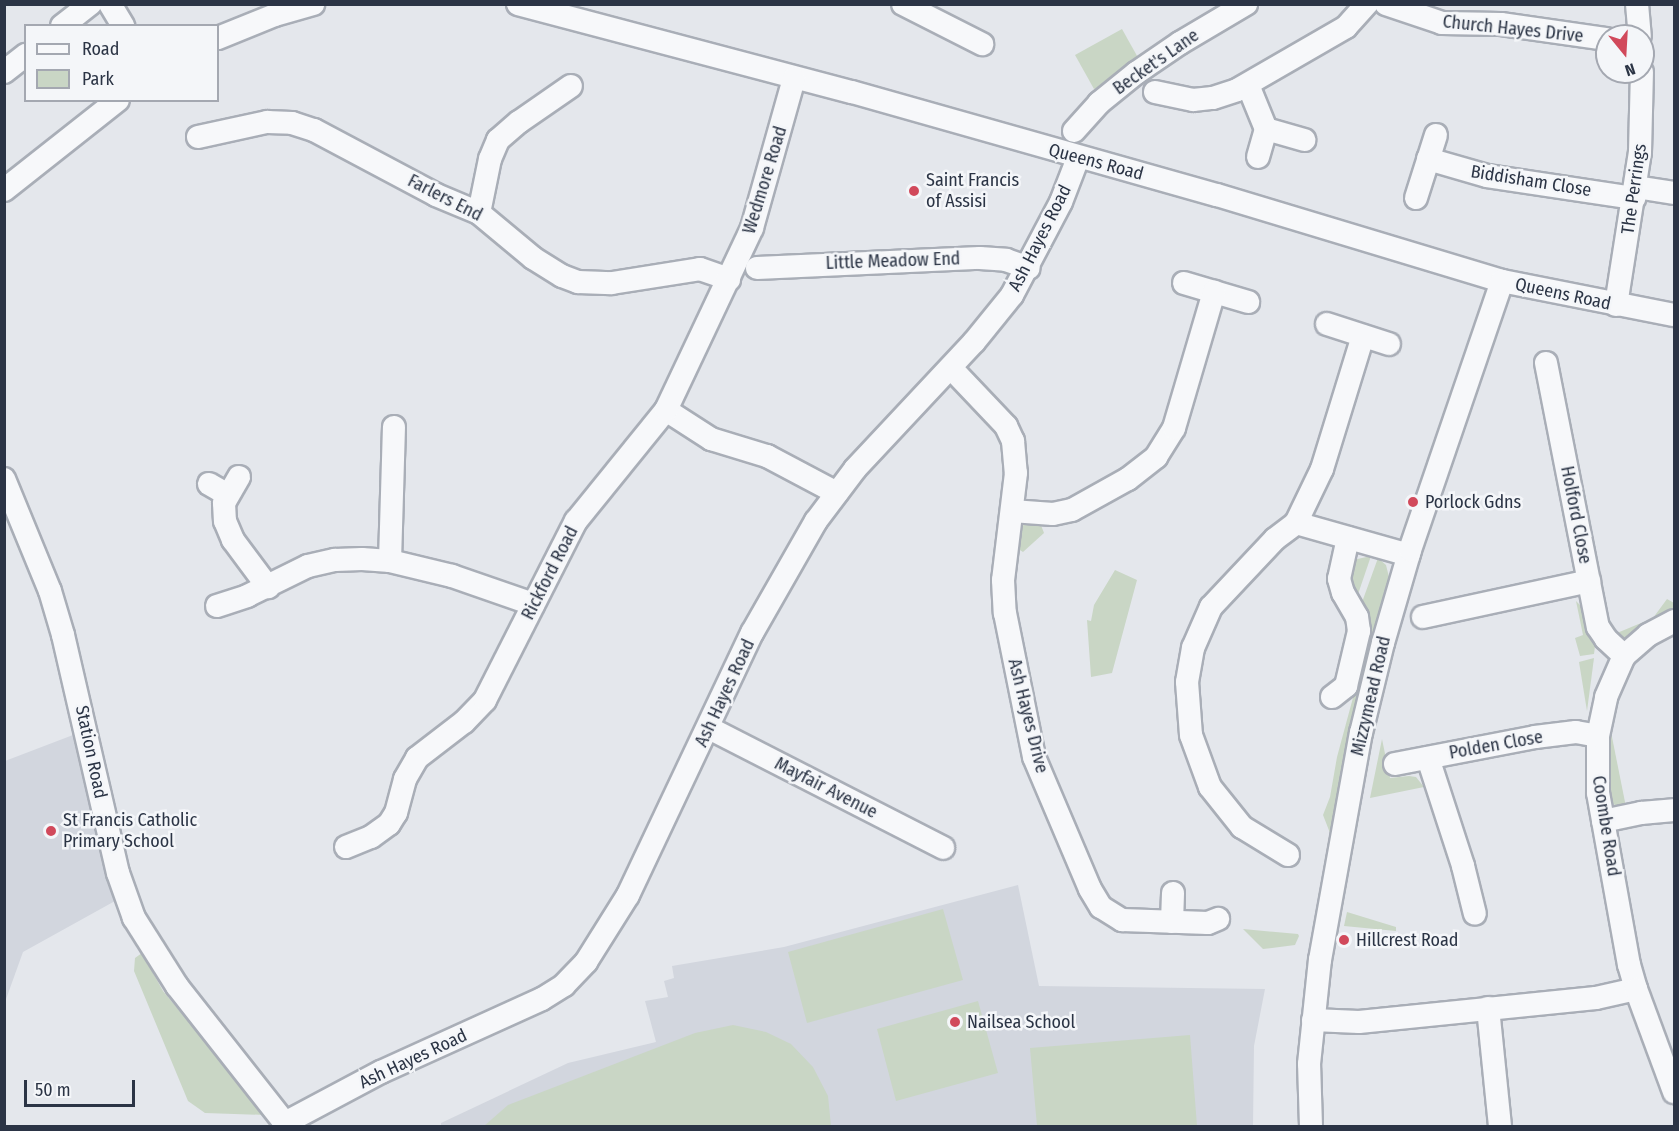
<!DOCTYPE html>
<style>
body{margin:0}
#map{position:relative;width:1679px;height:1131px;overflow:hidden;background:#e4e7ec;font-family:"Fira Sans Condensed",sans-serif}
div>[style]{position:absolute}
.built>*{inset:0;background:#d2d6de}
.green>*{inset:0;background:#c9d6c5}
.roads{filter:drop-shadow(2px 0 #a9aeb7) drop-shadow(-2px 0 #a9aeb7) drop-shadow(0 2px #a9aeb7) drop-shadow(0 -2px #a9aeb7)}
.minor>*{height:22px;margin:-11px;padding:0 11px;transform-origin:11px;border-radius:11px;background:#f7f8fa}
.dots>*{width:16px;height:16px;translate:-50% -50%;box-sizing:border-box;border:3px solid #f4f6f9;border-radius:50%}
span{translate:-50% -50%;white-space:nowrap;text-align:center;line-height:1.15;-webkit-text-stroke:5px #f4f6f9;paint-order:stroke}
.street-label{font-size:18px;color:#2b3445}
.poi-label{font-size:18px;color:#2b3445}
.left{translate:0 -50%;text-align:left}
.frame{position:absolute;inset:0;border:6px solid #2b3445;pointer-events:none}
.legend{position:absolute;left:24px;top:24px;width:195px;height:78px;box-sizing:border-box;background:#f4f6f9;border:2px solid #a4a8b1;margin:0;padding:8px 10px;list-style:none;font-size:18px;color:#2b3445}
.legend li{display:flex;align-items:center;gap:12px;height:30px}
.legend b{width:30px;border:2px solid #a4a8b1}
.north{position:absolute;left:1595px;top:24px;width:60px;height:60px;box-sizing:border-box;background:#f4f6f9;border:2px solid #a4a8b1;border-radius:50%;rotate:162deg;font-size:16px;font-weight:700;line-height:24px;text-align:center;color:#2b3445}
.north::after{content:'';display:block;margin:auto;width:21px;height:27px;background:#d1495b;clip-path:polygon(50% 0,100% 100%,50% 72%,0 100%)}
.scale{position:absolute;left:24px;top:1080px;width:111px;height:27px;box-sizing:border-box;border:3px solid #2b3445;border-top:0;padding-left:8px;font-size:18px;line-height:21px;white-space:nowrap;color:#2b3445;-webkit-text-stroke:4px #f4f6f9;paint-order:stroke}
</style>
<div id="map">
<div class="built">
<div style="clip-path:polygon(73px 735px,115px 901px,23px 952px,5px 1002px,5px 761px)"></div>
<div style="clip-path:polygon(1018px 885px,1039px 986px,1265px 989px,1254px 1046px,1253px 1126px,441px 1126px,441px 1123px,568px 1063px,656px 1042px,645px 1001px,668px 997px,664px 981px,674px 978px,672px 966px,784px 947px)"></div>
</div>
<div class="green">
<div style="clip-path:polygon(1122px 29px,1141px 63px,1094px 89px,1075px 55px)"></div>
<div style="clip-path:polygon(1039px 520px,1044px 533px,1023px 552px,1013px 546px,1021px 526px)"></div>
<div style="clip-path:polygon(1371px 556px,1355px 603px,1349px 594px,1353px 560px)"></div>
<div style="clip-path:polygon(1378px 558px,1386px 565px,1390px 581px,1351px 734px,1330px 833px,1323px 815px,1330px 797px,1337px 757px,1368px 642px,1369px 627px,1361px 605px)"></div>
<div style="clip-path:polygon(1115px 570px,1137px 580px,1112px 673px,1091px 677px,1087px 620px,1091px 621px,1094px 605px)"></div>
<div style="clip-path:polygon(1667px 599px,1674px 603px,1674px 615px,1627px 642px,1617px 633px,1653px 618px)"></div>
<div style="clip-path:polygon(1576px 601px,1581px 606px,1595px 646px,1594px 654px,1580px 656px,1575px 638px,1583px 635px)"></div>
<div style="clip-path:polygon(1594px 658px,1587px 711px,1579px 662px)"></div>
<div style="clip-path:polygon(1611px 732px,1626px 807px,1616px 806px,1610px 801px,1607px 783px)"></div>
<div style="clip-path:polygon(1382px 739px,1390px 778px,1409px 776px,1416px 777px,1424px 787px,1370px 798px)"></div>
<div style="clip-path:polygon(943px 909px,963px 980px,807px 1023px,788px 952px)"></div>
<div style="clip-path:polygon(1347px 912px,1396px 927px,1396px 931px,1344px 926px)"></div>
<div style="clip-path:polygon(1243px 929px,1298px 934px,1299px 936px,1295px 945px,1263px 949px)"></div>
<div style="clip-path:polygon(142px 953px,163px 991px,266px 1115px,205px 1113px,188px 1101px,134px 971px,135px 958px)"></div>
<div style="clip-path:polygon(978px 1001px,998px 1073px,896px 1101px,877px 1029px)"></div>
<div style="clip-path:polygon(733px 1025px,766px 1032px,791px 1044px,813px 1067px,828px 1096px,831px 1126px,484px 1126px,508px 1105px,695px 1033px)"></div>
<div style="clip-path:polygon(1190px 1035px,1197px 1126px,1037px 1126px,1030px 1048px)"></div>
</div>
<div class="roads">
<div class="minor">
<div style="left:110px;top:4px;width:26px;rotate:59deg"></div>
<div style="left:518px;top:4px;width:345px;rotate:14.8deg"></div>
<div style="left:852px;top:92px;width:379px;rotate:15.8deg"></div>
<div style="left:1217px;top:195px;width:298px;rotate:16.8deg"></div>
<div style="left:1502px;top:281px;width:175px;rotate:11.2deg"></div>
<div style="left:903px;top:4px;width:89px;rotate:26.9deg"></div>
<div style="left:1386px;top:4px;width:59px;rotate:18.7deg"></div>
<div style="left:1442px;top:23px;width:59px;rotate:1deg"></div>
<div style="left:1501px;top:24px;width:107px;rotate:8.1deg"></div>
<div style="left:1637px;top:4px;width:32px;rotate:85deg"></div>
<div style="left:62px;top:26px;width:36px;rotate:-38deg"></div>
<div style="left:218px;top:38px;width:61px;rotate:-22deg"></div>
<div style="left:275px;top:15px;width:40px;rotate:-16deg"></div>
<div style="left:4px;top:72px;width:28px;rotate:-38deg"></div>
<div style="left:1248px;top:85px;width:48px;rotate:67.8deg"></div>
<div style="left:1266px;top:129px;width:40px;rotate:16deg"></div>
<div style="left:1155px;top:92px;width:39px;rotate:12deg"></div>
<div style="left:1193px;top:100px;width:20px;rotate:-6deg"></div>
<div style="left:1213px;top:98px;width:25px;rotate:-18deg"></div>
<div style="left:1237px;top:90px;width:126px;rotate:-30deg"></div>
<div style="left:1346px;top:27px;width:31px;rotate:-48deg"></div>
<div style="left:1074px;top:131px;width:38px;rotate:-48deg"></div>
<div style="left:1099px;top:103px;width:48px;rotate:-39deg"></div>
<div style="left:1136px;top:73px;width:53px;rotate:-34.3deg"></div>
<div style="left:1180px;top:43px;width:77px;rotate:-30.6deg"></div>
<div style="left:198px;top:137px;width:71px;rotate:-12.3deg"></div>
<div style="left:267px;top:122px;width:25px;rotate:2deg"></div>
<div style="left:292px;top:123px;width:23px;rotate:18deg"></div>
<div style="left:314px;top:130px;width:138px;rotate:28deg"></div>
<div style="left:436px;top:195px;width:47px;rotate:22.7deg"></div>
<div style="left:479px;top:213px;width:70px;rotate:39.8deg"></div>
<div style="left:533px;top:258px;width:34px;rotate:32deg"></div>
<div style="left:562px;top:276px;width:17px;rotate:21deg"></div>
<div style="left:578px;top:282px;width:34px;rotate:2deg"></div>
<div style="left:612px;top:283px;width:89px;rotate:-9deg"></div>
<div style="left:700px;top:269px;width:31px;rotate:19deg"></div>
<div style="left:1258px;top:157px;width:29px;rotate:-74deg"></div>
<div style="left:1428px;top:159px;width:61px;rotate:16.1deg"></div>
<div style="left:1487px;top:176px;width:149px;rotate:8.5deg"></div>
<div style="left:1636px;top:187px;width:38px;rotate:9deg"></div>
<div style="left:4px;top:190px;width:145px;rotate:-38.3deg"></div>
<div style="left:1416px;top:198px;width:66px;rotate:-72.4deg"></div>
<div style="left:479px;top:213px;width:55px;rotate:-78.5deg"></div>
<div style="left:490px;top:159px;width:21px;rotate:-67deg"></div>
<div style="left:498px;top:140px;width:28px;rotate:-41deg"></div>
<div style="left:519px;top:122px;width:63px;rotate:-34.7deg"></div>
<div style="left:757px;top:268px;width:223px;rotate:-2.6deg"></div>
<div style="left:980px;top:258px;width:26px;rotate:4deg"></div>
<div style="left:1006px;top:260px;width:24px;rotate:19deg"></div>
<div style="left:1184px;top:283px;width:67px;rotate:16.5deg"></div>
<div style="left:1616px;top:305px;width:155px;rotate:-81.1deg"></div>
<div style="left:1640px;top:152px;width:80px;rotate:-88.6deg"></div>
<div style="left:1327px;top:324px;width:65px;rotate:17.9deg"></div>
<div style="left:1546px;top:363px;width:269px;rotate:78.9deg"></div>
<div style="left:1598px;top:627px;width:14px;rotate:56deg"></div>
<div style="left:1606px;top:639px;width:25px;rotate:43deg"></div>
<div style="left:951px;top:368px;width:80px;rotate:46.5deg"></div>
<div style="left:1006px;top:426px;width:17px;rotate:65deg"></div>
<div style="left:1013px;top:441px;width:32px;rotate:85deg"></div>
<div style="left:1016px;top:473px;width:108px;rotate:96.9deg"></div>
<div style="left:1003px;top:580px;width:33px;rotate:87deg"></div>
<div style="left:1005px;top:613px;width:147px;rotate:78.6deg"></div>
<div style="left:1034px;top:757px;width:143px;rotate:67deg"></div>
<div style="left:1090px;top:889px;width:21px;rotate:59deg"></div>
<div style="left:1101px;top:907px;width:25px;rotate:32deg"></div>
<div style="left:1122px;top:920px;width:86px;rotate:2deg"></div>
<div style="left:1208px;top:923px;width:11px;rotate:-22deg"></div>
<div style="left:666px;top:410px;width:54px;rotate:32.8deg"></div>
<div style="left:711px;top:439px;width:59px;rotate:16.9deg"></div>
<div style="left:767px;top:456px;width:79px;rotate:27.9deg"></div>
<div style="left:239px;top:477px;width:30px;rotate:120deg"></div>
<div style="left:224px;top:503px;width:18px;rotate:87deg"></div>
<div style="left:225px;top:521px;width:21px;rotate:67deg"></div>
<div style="left:233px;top:540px;width:59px;rotate:53.3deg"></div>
<div style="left:4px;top:479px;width:121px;rotate:67.7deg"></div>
<div style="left:50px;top:591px;width:46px;rotate:73.5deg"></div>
<div style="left:63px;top:635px;width:244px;rotate:77deg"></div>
<div style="left:118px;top:873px;width:48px;rotate:70.4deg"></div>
<div style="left:134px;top:918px;width:80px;rotate:57.7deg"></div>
<div style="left:177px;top:986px;width:178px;rotate:51.8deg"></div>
<div style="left:209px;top:484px;width:22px;rotate:30deg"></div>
<div style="left:1012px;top:511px;width:41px;rotate:4.2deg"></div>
<div style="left:1053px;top:514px;width:19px;rotate:-12deg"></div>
<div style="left:1072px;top:510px;width:64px;rotate:-29deg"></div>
<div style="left:1128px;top:479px;width:36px;rotate:-38deg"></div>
<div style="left:1156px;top:457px;width:34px;rotate:-58deg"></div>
<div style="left:1174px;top:428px;width:142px;rotate:-73.6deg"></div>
<div style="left:1296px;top:523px;width:117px;rotate:15.8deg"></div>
<div style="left:390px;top:561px;width:134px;rotate:-88.3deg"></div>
<div style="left:217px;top:606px;width:32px;rotate:-18deg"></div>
<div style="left:247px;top:596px;width:68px;rotate:-26.2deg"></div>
<div style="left:308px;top:566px;width:28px;rotate:-13deg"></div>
<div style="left:335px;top:560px;width:27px;rotate:-2deg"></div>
<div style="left:362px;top:559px;width:28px;rotate:4deg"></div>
<div style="left:390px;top:561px;width:64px;rotate:13.6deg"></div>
<div style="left:452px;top:576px;width:86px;rotate:19.1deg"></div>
<div style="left:1423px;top:617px;width:170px;rotate:-12.2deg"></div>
<div style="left:1332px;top:697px;width:18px;rotate:-38deg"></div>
<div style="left:1346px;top:686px;width:57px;rotate:-76.7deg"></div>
<div style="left:1359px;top:631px;width:14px;rotate:-98deg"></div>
<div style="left:1357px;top:617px;width:28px;rotate:-120deg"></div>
<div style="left:1343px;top:593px;width:15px;rotate:-106deg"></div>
<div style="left:1339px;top:579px;width:42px;rotate:-77.6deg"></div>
<div style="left:709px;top:728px;width:263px;rotate:27.1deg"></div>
<div style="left:1428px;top:758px;width:114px;rotate:72deg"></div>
<div style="left:1463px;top:866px;width:49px;rotate:76deg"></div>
<div style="left:1395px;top:764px;width:143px;rotate:-10.9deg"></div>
<div style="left:1535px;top:737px;width:41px;rotate:-7deg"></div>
<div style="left:1576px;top:732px;width:22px;rotate:10deg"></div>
<div style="left:1603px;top:821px;width:39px;rotate:-12deg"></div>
<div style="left:1641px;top:813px;width:33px;rotate:-5deg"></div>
<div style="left:346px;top:847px;width:27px;rotate:-22deg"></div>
<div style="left:371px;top:837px;width:22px;rotate:-36deg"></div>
<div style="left:389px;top:824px;width:13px;rotate:-58deg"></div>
<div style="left:396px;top:813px;width:35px;rotate:-75deg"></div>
<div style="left:405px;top:779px;width:24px;rotate:-60deg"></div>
<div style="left:417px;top:758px;width:59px;rotate:-37.5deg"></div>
<div style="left:464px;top:722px;width:30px;rotate:-46deg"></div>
<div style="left:485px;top:700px;width:201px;rotate:-63.1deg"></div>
<div style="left:576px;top:521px;width:143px;rotate:-51deg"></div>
<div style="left:666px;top:410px;width:201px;rotate:-64.7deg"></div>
<div style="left:752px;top:228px;width:155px;rotate:-74.3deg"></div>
<div style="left:1288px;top:855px;width:54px;rotate:-148.7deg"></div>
<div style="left:1242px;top:827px;width:51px;rotate:-128.7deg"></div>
<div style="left:1210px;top:787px;width:55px;rotate:-110.1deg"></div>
<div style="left:1191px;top:735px;width:53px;rotate:-94.3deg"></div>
<div style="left:1187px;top:682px;width:35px;rotate:-80deg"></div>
<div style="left:1193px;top:648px;width:45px;rotate:-66.3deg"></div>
<div style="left:1211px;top:607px;width:93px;rotate:-46.7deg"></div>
<div style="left:1275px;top:539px;width:26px;rotate:-37deg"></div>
<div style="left:1296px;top:523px;width:60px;rotate:-64.3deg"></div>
<div style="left:1322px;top:469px;width:139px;rotate:-72.9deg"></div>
<div style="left:1172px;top:922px;width:29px;rotate:-88deg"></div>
<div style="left:1636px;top:989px;width:25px;rotate:-106deg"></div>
<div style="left:1629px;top:965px;width:175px;rotate:-100.2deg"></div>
<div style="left:1598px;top:793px;width:57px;rotate:-90deg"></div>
<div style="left:1598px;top:736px;width:40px;rotate:-78deg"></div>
<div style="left:1606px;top:697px;width:45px;rotate:-66.3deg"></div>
<div style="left:1624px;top:656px;width:32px;rotate:-41deg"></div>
<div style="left:1648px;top:635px;width:30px;rotate:-28deg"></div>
<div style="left:1488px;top:1008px;width:119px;rotate:84.2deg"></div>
<div style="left:1313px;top:1020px;width:46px;rotate:2.5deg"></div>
<div style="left:1359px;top:1022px;width:238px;rotate:-5.8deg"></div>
<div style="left:1596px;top:998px;width:41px;rotate:-12.7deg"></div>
<div style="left:1636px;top:989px;width:110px;rotate:69.7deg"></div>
<div style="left:285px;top:1123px;width:109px;rotate:-28deg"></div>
<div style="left:381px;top:1072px;width:177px;rotate:-24.4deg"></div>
<div style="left:542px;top:999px;width:26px;rotate:-32deg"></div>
<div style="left:564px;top:985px;width:32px;rotate:-46deg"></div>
<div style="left:586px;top:962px;width:79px;rotate:-57.9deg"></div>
<div style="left:628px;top:895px;width:290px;rotate:-64.7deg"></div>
<div style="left:752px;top:633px;width:129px;rotate:-60.3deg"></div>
<div style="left:816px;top:521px;width:65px;rotate:-53.1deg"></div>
<div style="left:855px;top:469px;width:174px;rotate:-46.9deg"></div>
<div style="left:974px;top:342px;width:60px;rotate:-51deg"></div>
<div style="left:1012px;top:295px;width:105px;rotate:-62.2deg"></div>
<div style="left:1061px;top:202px;width:47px;rotate:-68.9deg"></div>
<div style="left:1311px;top:1126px;width:62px;rotate:-91.8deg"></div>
<div style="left:1309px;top:1064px;width:105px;rotate:-84deg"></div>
<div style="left:1320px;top:960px;width:231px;rotate:-79.8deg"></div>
<div style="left:1361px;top:733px;width:93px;rotate:-76.3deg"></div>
<div style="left:1383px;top:643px;width:97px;rotate:-73.8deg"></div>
<div style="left:1410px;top:550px;width:284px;rotate:-71.1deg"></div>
</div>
</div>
<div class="dots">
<div style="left:914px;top:191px;background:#d1495b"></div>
<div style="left:1413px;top:502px;background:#d1495b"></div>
<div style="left:51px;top:831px;background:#d1495b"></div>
<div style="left:1344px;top:940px;background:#d1495b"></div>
<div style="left:955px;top:1022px;background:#d1495b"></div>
</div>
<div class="street-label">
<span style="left:1513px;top:29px;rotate:6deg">Church Hayes Drive</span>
<span style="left:1156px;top:62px;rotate:-35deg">Becket's Lane</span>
<span style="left:1096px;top:162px;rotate:15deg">Queens Road</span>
<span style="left:765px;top:180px;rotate:-73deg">Wedmore Road</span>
<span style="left:1531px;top:181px;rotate:9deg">Biddisham Close</span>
<span style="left:1634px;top:189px;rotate:-82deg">The Perrings</span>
<span style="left:445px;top:198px;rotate:27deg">Farlers End</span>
<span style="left:1040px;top:238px;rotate:-63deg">Ash Hayes Road</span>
<span style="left:893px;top:261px;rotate:-2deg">Little Meadow End</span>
<span style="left:1563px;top:294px;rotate:12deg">Queens Road</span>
<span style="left:1576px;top:515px;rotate:79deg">Holford Close</span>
<span style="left:550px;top:573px;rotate:-63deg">Rickford Road</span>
<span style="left:725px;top:693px;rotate:-65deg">Ash Hayes Road</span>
<span style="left:1371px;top:696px;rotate:-77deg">Mizzymead Road</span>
<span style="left:1028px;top:716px;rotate:76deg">Ash Hayes Drive</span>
<span style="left:1496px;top:745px;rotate:-10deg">Polden Close</span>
<span style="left:91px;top:752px;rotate:78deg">Station Road</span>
<span style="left:826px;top:788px;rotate:27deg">Mayfair Avenue</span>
<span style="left:1606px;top:826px;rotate:81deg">Coombe Road</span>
<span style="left:413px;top:1059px;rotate:-25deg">Ash Hayes Road</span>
</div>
<div class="poi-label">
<span class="left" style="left:926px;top:191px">Saint Francis<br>of Assisi</span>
<span class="left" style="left:1425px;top:502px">Porlock Gdns</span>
<span class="left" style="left:63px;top:831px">St Francis Catholic<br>Primary School</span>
<span class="left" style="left:1356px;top:940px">Hillcrest Road</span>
<span class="left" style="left:967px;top:1022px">Nailsea School</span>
</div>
<div class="frame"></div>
<ul class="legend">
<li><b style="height:8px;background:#f7f8fa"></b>Road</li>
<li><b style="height:16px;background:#c9d6c5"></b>Park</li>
</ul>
<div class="north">N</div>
<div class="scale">50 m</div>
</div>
